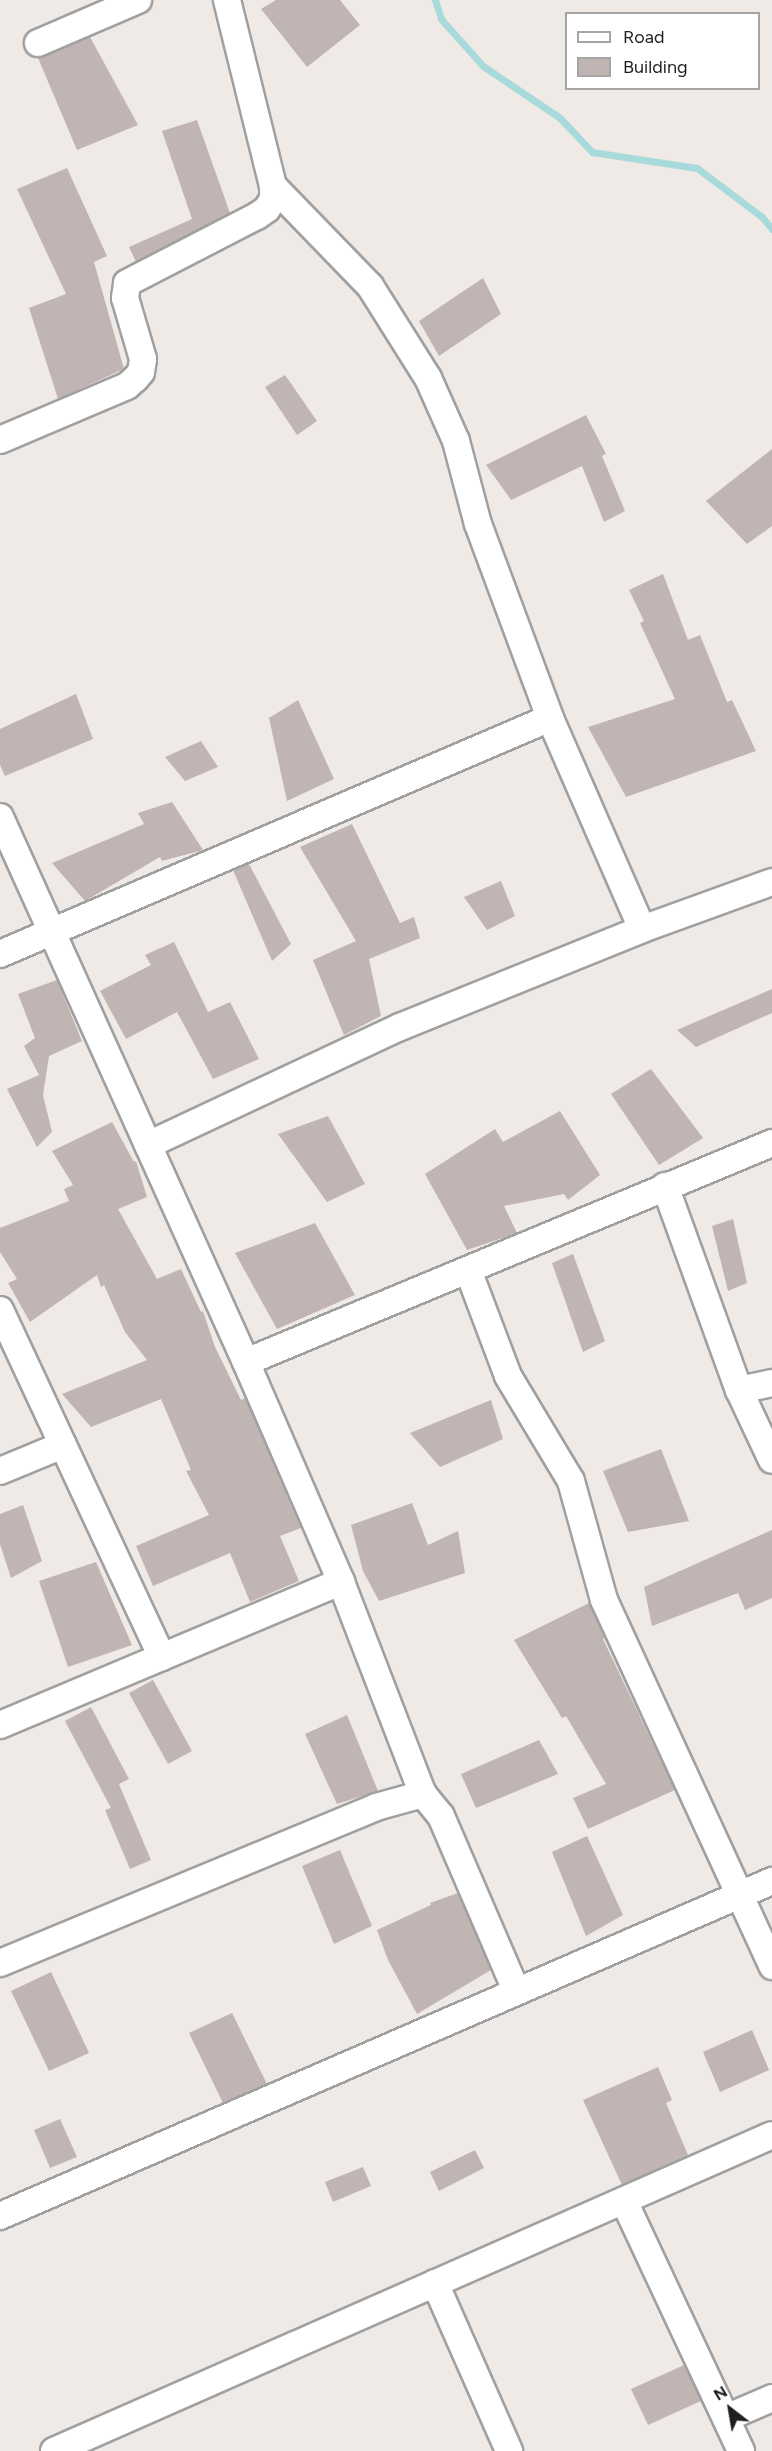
<!DOCTYPE html>
<style>
body{margin:0}
#map{position:relative;width:772px;height:2451px;overflow:hidden;background:#efeae6;font-family:Figtree,sans-serif}
div>[style]{position:absolute}
.stream>*{height:7px;margin:-3.5px;padding:0 3.5px;transform-origin:3.5px;border-radius:3.5px;background:#a9dadb}
.building>*{inset:0;background:#c0b5b3}
.roads{filter:drop-shadow(2px 0 #a0a0a0) drop-shadow(-2px 0 #a0a0a0) drop-shadow(0 2px #a0a0a0) drop-shadow(0 -2px #a0a0a0)}
.minor>*{height:26px;margin:-13px;padding:0 13px;transform-origin:13px;border-radius:13px;background:#fff}
span{translate:-50% -50%;white-space:nowrap;text-align:center;line-height:1.15;-webkit-text-stroke:6px #fff;paint-order:stroke}
.legend{position:absolute;left:565px;top:12px;width:195px;height:78px;box-sizing:border-box;background:#fff;border:2px solid #a5a5a5;margin:0;padding:8px 10px;list-style:none;font-size:18px;color:#1f1f1f}
.legend li{display:flex;align-items:center;gap:12px;height:30px}
.legend b{width:30px;border:2px solid #a5a5a5}
.north{position:absolute;left:700px;top:2379px;width:60px;height:60px;-webkit-text-stroke:4px #fff;paint-order:stroke;rotate:329deg;font-size:16px;font-weight:700;line-height:24px;text-align:center;color:#1f1f1f}
.north::after{content:'';display:block;margin:auto;width:21px;height:27px;background:#1f1f1f;clip-path:polygon(50% 0,100% 100%,50% 72%,0 100%)}
</style>
<div id="map">
<div class="stream">
<div style="left:435px;top:0;width:20px;rotate:72deg"></div>
<div style="left:441px;top:19px;width:63px;rotate:48.2deg"></div>
<div style="left:483px;top:66px;width:93px;rotate:34deg"></div>
<div style="left:560px;top:118px;width:47px;rotate:46.7deg"></div>
<div style="left:592px;top:152px;width:106px;rotate:8.7deg"></div>
<div style="left:697px;top:168px;width:81px;rotate:37deg"></div>
<div style="left:762px;top:217px;width:16px;rotate:50deg"></div>
</div>
<div class="building">
<div style="clip-path:polygon(276px 0,340px 0,360px 25px,307px 67px,261px 9px)"></div>
<div style="clip-path:polygon(90px 37px,138px 125px,77px 150px,38px 58px)"></div>
<div style="clip-path:polygon(197px 120px,230px 213px,136px 262px,129px 247px,192px 219px,162px 131px)"></div>
<div style="clip-path:polygon(67px 168px,107px 256px,94px 262px,124px 369px,58px 399px,29px 308px,66px 294px,17px 189px)"></div>
<div style="clip-path:polygon(483px 278px,501px 314px,439px 356px,419px 321px)"></div>
<div style="clip-path:polygon(285px 375px,317px 421px,297px 435px,265px 387px)"></div>
<div style="clip-path:polygon(586px 415px,606px 454px,602px 456px,625px 511px,604px 522px,582px 466px,511px 500px,486px 465px)"></div>
<div style="clip-path:polygon(772px 449px,772px 526px,747px 544px,706px 501px)"></div>
<div style="clip-path:polygon(663px 574px,688px 640px,700px 635px,727px 702px,732px 700px,756px 751px,626px 797px,588px 727px,675px 699px,640px 623px,644px 621px,629px 590px)"></div>
<div style="clip-path:polygon(76px 694px,93px 739px,5px 776px,0 765px,0 729px)"></div>
<div style="clip-path:polygon(298px 700px,334px 779px,287px 801px,269px 718px)"></div>
<div style="clip-path:polygon(201px 741px,218px 767px,185px 781px,165px 757px)"></div>
<div style="clip-path:polygon(172px 802px,203px 850px,162px 861px,160px 857px,85px 901px,52px 863px,144px 824px,138px 813px)"></div>
<div style="clip-path:polygon(352px 824px,400px 923px,414px 917px,420px 938px,369px 959px,381px 1016px,344px 1035px,313px 960px,356px 941px,300px 847px)"></div>
<div style="clip-path:polygon(249px 864px,291px 944px,272px 961px,233px 870px)"></div>
<div style="clip-path:polygon(501px 881px,515px 916px,487px 930px,464px 897px)"></div>
<div style="clip-path:polygon(174px 942px,208px 1012px,230px 1002px,259px 1059px,213px 1079px,177px 1012px,126px 1039px,100px 991px,151px 965px,145px 955px)"></div>
<div style="clip-path:polygon(57px 980px,82px 1041px,49px 1056px,43px 1095px,52px 1132px,37px 1147px,7px 1089px,39px 1075px,24px 1046px,35px 1038px,18px 994px)"></div>
<div style="clip-path:polygon(772px 989px,772px 1013px,696px 1047px,677px 1030px)"></div>
<div style="clip-path:polygon(651px 1069px,703px 1138px,659px 1165px,611px 1094px)"></div>
<div style="clip-path:polygon(560px 1111px,600px 1175px,568px 1200px,564px 1194px,504px 1206px,517px 1233px,467px 1250px,425px 1174px,495px 1129px,503px 1142px)"></div>
<div style="clip-path:polygon(328px 1116px,365px 1184px,327px 1202px,278px 1134px)"></div>
<div style="clip-path:polygon(112px 1122px,134px 1162px,136px 1161px,147px 1197px,118px 1209px,157px 1279px,181px 1269px,201px 1312px,203px 1311px,215px 1347px,241px 1400px,245px 1398px,301px 1528px,280px 1536px,299px 1581px,250px 1602px,230px 1553px,153px 1586px,136px 1546px,209px 1515px,186px 1471px,191px 1470px,161px 1399px,91px 1427px,62px 1394px,147px 1360px,125px 1332px,104px 1285px,101px 1287px,97px 1275px,30px 1322px,8px 1283px,17px 1279px,0 1252px,0 1228px,69px 1201px,64px 1189px,73px 1185px,52px 1151px)"></div>
<div style="clip-path:polygon(733px 1219px,747px 1283px,728px 1291px,712px 1226px)"></div>
<div style="clip-path:polygon(315px 1223px,355px 1295px,277px 1329px,235px 1253px)"></div>
<div style="clip-path:polygon(573px 1254px,605px 1341px,583px 1352px,552px 1263px)"></div>
<div style="clip-path:polygon(491px 1400px,503px 1439px,440px 1467px,410px 1433px)"></div>
<div style="clip-path:polygon(661px 1449px,689px 1521px,628px 1532px,603px 1471px)"></div>
<div style="clip-path:polygon(412px 1503px,428px 1545px,458px 1531px,465px 1573px,379px 1601px,363px 1571px,351px 1525px)"></div>
<div style="clip-path:polygon(23px 1505px,42px 1561px,11px 1578px,0 1544px,0 1514px)"></div>
<div style="clip-path:polygon(772px 1530px,772px 1598px,745px 1610px,738px 1593px,652px 1626px,644px 1587px)"></div>
<div style="clip-path:polygon(96px 1562px,132px 1645px,68px 1667px,39px 1581px)"></div>
<div style="clip-path:polygon(589px 1603px,605px 1638px,603px 1639px,675px 1790px,588px 1829px,573px 1798px,606px 1784px,566px 1716px,562px 1718px,514px 1640px)"></div>
<div style="clip-path:polygon(153px 1680px,192px 1751px,168px 1764px,129px 1693px)"></div>
<div style="clip-path:polygon(91px 1707px,129px 1779px,119px 1784px,151px 1860px,130px 1869px,105px 1810px,111px 1808px,65px 1721px)"></div>
<div style="clip-path:polygon(347px 1715px,378px 1791px,337px 1804px,305px 1734px)"></div>
<div style="clip-path:polygon(539px 1740px,558px 1774px,476px 1808px,461px 1774px)"></div>
<div style="clip-path:polygon(587px 1836px,623px 1915px,586px 1936px,552px 1852px)"></div>
<div style="clip-path:polygon(340px 1850px,372px 1926px,334px 1944px,302px 1866px)"></div>
<div style="clip-path:polygon(458px 1893px,491px 1970px,417px 2014px,388px 1960px,377px 1930px,431px 1905px,430px 1903px)"></div>
<div style="clip-path:polygon(51px 1972px,89px 2053px,49px 2071px,11px 1991px)"></div>
<div style="clip-path:polygon(232px 2013px,267px 2084px,223px 2103px,189px 2033px)"></div>
<div style="clip-path:polygon(752px 2030px,769px 2070px,720px 2092px,703px 2052px)"></div>
<div style="clip-path:polygon(658px 2067px,672px 2100px,666px 2103px,688px 2155px,622px 2185px,583px 2100px)"></div>
<div style="clip-path:polygon(60px 2119px,77px 2157px,50px 2168px,34px 2130px)"></div>
<div style="clip-path:polygon(475px 2150px,484px 2168px,439px 2191px,430px 2172px)"></div>
<div style="clip-path:polygon(363px 2167px,371px 2186px,333px 2202px,325px 2182px)"></div>
<div style="clip-path:polygon(684px 2365px,701px 2401px,648px 2425px,631px 2389px)"></div>
</div>
<div class="roads">
<div class="minor">
<div style="left:38px;top:43px;width:109px;rotate:-23.3deg"></div>
<div style="left:273px;top:186px;width:139px;rotate:45.9deg"></div>
<div style="left:370px;top:286px;width:109px;rotate:57.8deg"></div>
<div style="left:428px;top:378px;width:69px;rotate:66deg"></div>
<div style="left:456px;top:441px;width:86px;rotate:75.2deg"></div>
<div style="left:478px;top:524px;width:207px;rotate:69.6deg"></div>
<div style="left:550px;top:718px;width:230px;rotate:66.4deg"></div>
<div style="left:0;top:440px;width:138px;rotate:-23deg"></div>
<div style="left:127px;top:386px;width:11px;rotate:-41deg"></div>
<div style="left:135px;top:379px;width:9px;rotate:-49deg"></div>
<div style="left:141px;top:372px;width:13px;rotate:-81deg"></div>
<div style="left:143px;top:359px;width:64px;rotate:-106.4deg"></div>
<div style="left:125px;top:298px;width:15px;rotate:-82deg"></div>
<div style="left:127px;top:283px;width:146px;rotate:-27.3deg"></div>
<div style="left:257px;top:216px;width:12px;rotate:-35deg"></div>
<div style="left:267px;top:209px;width:12px;rotate:-59deg"></div>
<div style="left:273px;top:199px;width:13px;rotate:-90deg"></div>
<div style="left:273px;top:186px;width:192px;rotate:-103.9deg"></div>
<div style="left:0;top:817px;width:598px;rotate:65.71deg"></div>
<div style="left:246px;top:1362px;width:240px;rotate:66.6deg"></div>
<div style="left:341px;top:1582px;width:227px;rotate:68.9deg"></div>
<div style="left:0;top:954px;width:598px;rotate:-23.22deg"></div>
<div style="left:148px;top:1145px;width:278px;rotate:-25.1deg"></div>
<div style="left:400px;top:1027px;width:261px;rotate:-22deg"></div>
<div style="left:642px;top:929px;width:138px;rotate:-19.9deg"></div>
<div style="left:665px;top:1186px;width:217px;rotate:70.1deg"></div>
<div style="left:739px;top:1390px;width:77px;rotate:64.8deg"></div>
<div style="left:468px;top:1270px;width:113px;rotate:69.3deg"></div>
<div style="left:508px;top:1376px;width:122px;rotate:59deg"></div>
<div style="left:571px;top:1481px;width:123px;rotate:74.5deg"></div>
<div style="left:604px;top:1600px;width:403px;rotate:65.3deg"></div>
<div style="left:0;top:1310px;width:383px;rotate:65deg"></div>
<div style="left:246px;top:1362px;width:570px;rotate:-22.6deg"></div>
<div style="left:739px;top:1390px;width:34px;rotate:-12deg"></div>
<div style="left:0;top:1471px;width:68px;rotate:-22.4deg"></div>
<div style="left:0;top:1725px;width:370px;rotate:-22.8deg"></div>
<div style="left:0;top:1963px;width:407px;rotate:-22.5deg"></div>
<div style="left:376px;top:1807px;width:49px;rotate:-15.5deg"></div>
<div style="left:423px;top:1794px;width:28px;rotate:51deg"></div>
<div style="left:441px;top:1816px;width:189px;rotate:66.7deg"></div>
<div style="left:624px;top:2201px;width:276px;rotate:64.9deg"></div>
<div style="left:0;top:2216px;width:842px;rotate:-23.46deg"></div>
<div style="left:435px;top:2283px;width:184px;rotate:66.2deg"></div>
<div style="left:726px;top:2418px;width:50px;rotate:-23.5deg"></div>
<div style="left:54px;top:2451px;width:784px;rotate:-23.75deg"></div>
</div>
</div>
<ul class="legend">
<li><b style="height:8px;background:#fff"></b>Road</li>
<li><b style="height:16px;background:#c0b5b3"></b>Building</li>
</ul>
<div class="north">N</div>
</div>
